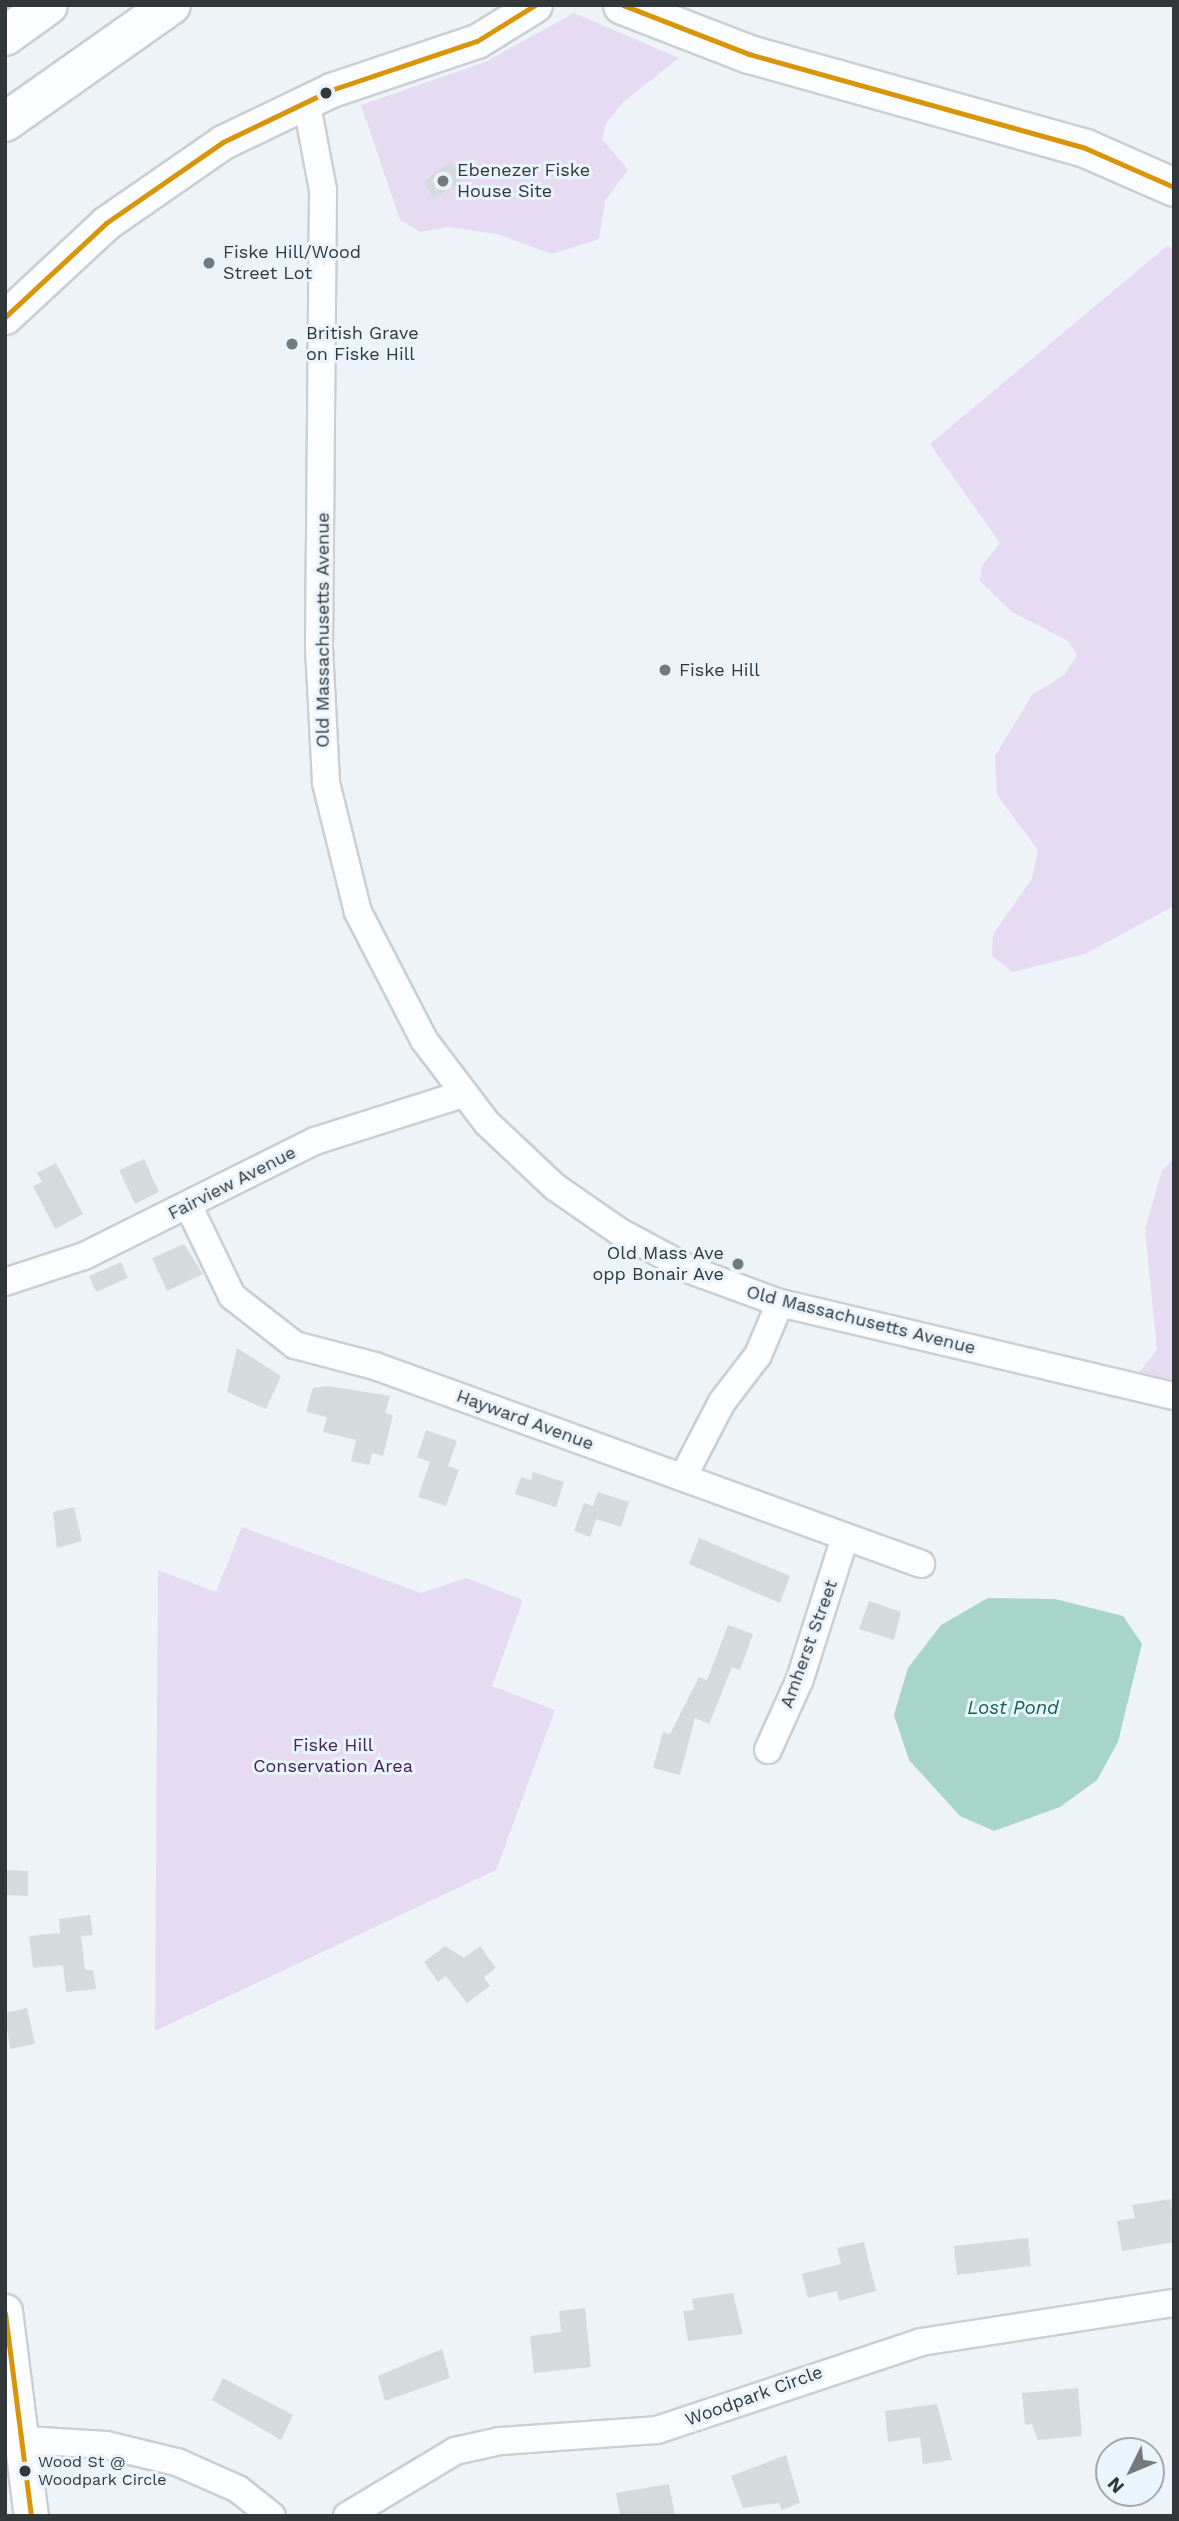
<!DOCTYPE html>
<style>
body{margin:0}
#map{position:relative;width:1179px;height:2521px;overflow:hidden;background:#eef3f8;font-family:"Work Sans",sans-serif}
div>[style]{position:absolute}
.green>*{inset:0;background:#e7dbf4}
.water>*{inset:0;background:#a8d5c9}
.building>*{inset:0;background:#d5dadd}
.roads{filter:drop-shadow(2px 0 #cacfd3) drop-shadow(-2px 0 #cacfd3) drop-shadow(0 2px #cacfd3) drop-shadow(0 -2px #cacfd3)}
.minor>*{height:26px;margin:-13px;padding:0 13px;transform-origin:13px;border-radius:13px;background:#fcfdfe}
.tertiary>*{height:33px;margin:-16.5px;padding:0 16.5px;transform-origin:16.5px;border-radius:16.5px;background:#fcfdfe}
.secondary>*{height:37px;margin:-18.5px;padding:0 18.5px;transform-origin:18.5px;border-radius:18.5px;background:#fcfdfe}
.motorway>*{height:38px;margin:-19px;padding:0 19px;transform-origin:19px;border-radius:19px;background:#fcfdfe}
.bus-1>*{height:5px;margin:-2.5px;padding:0 2.5px;transform-origin:2.5px;border-radius:2.5px;background:#d99509}
.dots>*{width:19px;height:19px;translate:-50% -50%;box-sizing:border-box;border:4px solid #e9f4fd;border-radius:50%}
span{translate:-50% -50%;white-space:nowrap;text-align:center;line-height:1.15;-webkit-text-stroke:6px #e9f4fd;paint-order:stroke}
.bus-label{font-size:16px;color:#32373a}
.left{translate:0 -50%;text-align:left}
.poi-label{font-size:18px;color:#32373a}
.right{translate:-100% -50%;text-align:right}
.street-label{font-size:18px;color:#32373a}
.park-label{font-size:18px;color:#452157}
.water-label{font-size:19px;color:#126250;font-style:italic}
.frame{position:absolute;inset:0;border:7px solid #32373a;pointer-events:none}
.north{position:absolute;left:1095px;top:2437px;width:70px;height:70px;box-sizing:border-box;background:#e9f4fd;border:2px solid #a0a8af;border-radius:50%;rotate:227deg;font-size:19px;font-weight:700;line-height:28px;text-align:center;color:#32373a}
.north::after{content:'';display:block;margin:auto;width:24px;height:32px;background:#74797c;clip-path:polygon(50% 0,100% 100%,50% 72%,0 100%)}
</style>
<div id="map">
<div class="green">
<div style="clip-path:polygon(574px 13px,679px 58px,622px 103px,606px 124px,602px 139px,628px 170px,605px 201px,599px 239px,552px 254px,497px 234px,449px 227px,420px 232px,400px 220px,361px 105px,485px 62px)"></div>
<div style="clip-path:polygon(1167px 246px,1174px 249px,1174px 906px,1085px 954px,1013px 972px,992px 956px,993px 934px,1032px 879px,1038px 850px,997px 795px,995px 756px,1032px 695px,1064px 675px,1077px 656px,1068px 641px,1012px 612px,980px 581px,982px 566px,1000px 543px,930px 444px)"></div>
<div style="clip-path:polygon(1174px 1159px,1174px 1380px,1139px 1372px,1157px 1350px,1145px 1229px,1162px 1170px)"></div>
<div style="clip-path:polygon(242px 1527px,421px 1593px,466px 1578px,523px 1600px,492px 1686px,555px 1710px,496px 1870px,155px 2031px,158px 1570px,216px 1592px)"></div>
</div>
<div class="water">
<div style="clip-path:polygon(988px 1598px,1055px 1599px,1123px 1616px,1142px 1644px,1118px 1742px,1097px 1780px,1060px 1807px,994px 1831px,960px 1816px,909px 1760px,894px 1715px,908px 1668px,941px 1625px)"></div>
</div>
<div class="building">
<div style="clip-path:polygon(451px 162px,463px 179px,434px 199px,423px 182px)"></div>
<div style="clip-path:polygon(144px 1159px,159px 1192px,135px 1204px,119px 1170px)"></div>
<div style="clip-path:polygon(56px 1163px,83px 1214px,55px 1229px,33px 1186px,42px 1182px,37px 1173px)"></div>
<div style="clip-path:polygon(184px 1244px,203px 1274px,167px 1291px,152px 1258px)"></div>
<div style="clip-path:polygon(121px 1262px,128px 1278px,96px 1292px,89px 1276px)"></div>
<div style="clip-path:polygon(237px 1348px,281px 1376px,266px 1409px,227px 1392px)"></div>
<div style="clip-path:polygon(328px 1386px,390px 1396px,385px 1413px,393px 1415px,383px 1456px,372px 1453px,369px 1465px,351px 1461px,356px 1440px,323px 1432px,327px 1417px,306px 1412px,313px 1388px)"></div>
<div style="clip-path:polygon(426px 1430px,457px 1441px,448px 1466px,459px 1470px,446px 1506px,418px 1497px,430px 1462px,417px 1457px)"></div>
<div style="clip-path:polygon(533px 1472px,564px 1482px,556px 1507px,515px 1494px,521px 1477px,531px 1480px)"></div>
<div style="clip-path:polygon(598px 1492px,629px 1502px,621px 1527px,596px 1519px,590px 1537px,574px 1531px,584px 1503px,593px 1506px)"></div>
<div style="clip-path:polygon(74px 1507px,82px 1541px,57px 1548px,53px 1512px)"></div>
<div style="clip-path:polygon(699px 1538px,790px 1576px,780px 1603px,689px 1564px)"></div>
<div style="clip-path:polygon(869px 1601px,901px 1612px,894px 1640px,859px 1629px)"></div>
<div style="clip-path:polygon(728px 1625px,753px 1634px,740px 1670px,732px 1667px,709px 1724px,695px 1718px,680px 1775px,653px 1768px,663px 1732px,670px 1734px,699px 1677px,707px 1680px)"></div>
<div style="clip-path:polygon(5px 1870px,28px 1871px,28px 1896px,5px 1895px)"></div>
<div style="clip-path:polygon(90px 1915px,93px 1935px,81px 1936px,85px 1970px,93px 1970px,96px 1989px,66px 1992px,63px 1965px,33px 1968px,29px 1936px,60px 1933px,59px 1919px)"></div>
<div style="clip-path:polygon(445px 1946px,464px 1958px,480px 1946px,496px 1968px,484px 1977px,490px 1986px,467px 2003px,446px 1976px,438px 1982px,424px 1962px)"></div>
<div style="clip-path:polygon(27px 2008px,35px 2044px,10px 2049px,5px 2013px)"></div>
<div style="clip-path:polygon(1171px 2199px,1174px 2242px,1122px 2251px,1117px 2221px,1135px 2218px,1132px 2205px)"></div>
<div style="clip-path:polygon(1028px 2238px,1031px 2266px,957px 2275px,954px 2246px)"></div>
<div style="clip-path:polygon(864px 2242px,876px 2291px,839px 2301px,837px 2291px,808px 2298px,802px 2274px,841px 2264px,837px 2248px)"></div>
<div style="clip-path:polygon(733px 2293px,743px 2334px,688px 2341px,683px 2311px,694px 2310px,692px 2299px)"></div>
<div style="clip-path:polygon(585px 2308px,591px 2367px,534px 2373px,530px 2336px,561px 2332px,559px 2311px)"></div>
<div style="clip-path:polygon(442px 2349px,450px 2378px,385px 2401px,378px 2376px)"></div>
<div style="clip-path:polygon(223px 2378px,293px 2415px,281px 2440px,212px 2400px)"></div>
<div style="clip-path:polygon(1078px 2388px,1082px 2436px,1038px 2440px,1032px 2424px,1025px 2425px,1022px 2393px)"></div>
<div style="clip-path:polygon(937px 2404px,952px 2460px,923px 2464px,920px 2437px,888px 2442px,885px 2411px)"></div>
<div style="clip-path:polygon(786px 2455px,800px 2503px,782px 2510px,779px 2503px,743px 2508px,731px 2476px)"></div>
<div style="clip-path:polygon(669px 2484px,675px 2516px,620px 2516px,616px 2493px)"></div>
</div>
<div class="roads">
<div class="minor">
<div style="left:306px;top:100px;width:92px;rotate:79.3deg"></div>
<div style="left:323px;top:190px;width:458px;rotate:90.5deg"></div>
<div style="left:319px;top:648px;width:135px;rotate:87deg"></div>
<div style="left:326px;top:783px;width:133px;rotate:76.1deg"></div>
<div style="left:358px;top:912px;width:144px;rotate:62.7deg"></div>
<div style="left:424px;top:1040px;width:104px;rotate:52.8deg"></div>
<div style="left:487px;top:1123px;width:93px;rotate:43.3deg"></div>
<div style="left:555px;top:1187px;width:79px;rotate:34.7deg"></div>
<div style="left:620px;top:1232px;width:83px;rotate:28.1deg"></div>
<div style="left:693px;top:1271px;width:93px;rotate:20.2deg"></div>
<div style="left:780px;top:1303px;width:405px;rotate:13.3deg"></div>
<div style="left:189px;top:1207px;width:99px;rotate:64.2deg"></div>
<div style="left:232px;top:1296px;width:80px;rotate:37.9deg"></div>
<div style="left:295px;top:1345px;width:83px;rotate:14.7deg"></div>
<div style="left:375px;top:1366px;width:581px;rotate:19.93deg"></div>
<div style="left:5px;top:1282px;width:83px;rotate:-18.2deg"></div>
<div style="left:84px;top:1256px;width:258px;rotate:-26.5deg"></div>
<div style="left:315px;top:1141px;width:155px;rotate:-17.6deg"></div>
<div style="left:683px;top:1477px;width:85px;rotate:-62.5deg"></div>
<div style="left:722px;top:1402px;width:59px;rotate:-52.5deg"></div>
<div style="left:758px;top:1355px;width:56px;rotate:-67.1deg"></div>
<div style="left:768px;top:1750px;width:78px;rotate:-65.7deg"></div>
<div style="left:800px;top:1679px;width:149px;rotate:-72.4deg"></div>
<div style="left:25px;top:2440px;width:81px;rotate:3.5deg"></div>
<div style="left:106px;top:2445px;width:73px;rotate:13.5deg"></div>
<div style="left:177px;top:2462px;width:67px;rotate:23.9deg"></div>
<div style="left:238px;top:2489px;width:43px;rotate:38.5deg"></div>
<div style="left:347px;top:2516px;width:126px;rotate:-31deg"></div>
<div style="left:455px;top:2451px;width:46px;rotate:-12.5deg"></div>
<div style="left:500px;top:2441px;width:157px;rotate:-4deg"></div>
<div style="left:657px;top:2430px;width:278px;rotate:-18.4deg"></div>
<div style="left:921px;top:2342px;width:256px;rotate:-8.8deg"></div>
</div>
<div class="tertiary">
<div style="left:5px;top:317px;width:138px;rotate:-42.9deg"></div>
<div style="left:106px;top:223px;width:142px;rotate:-34.7deg"></div>
<div style="left:223px;top:142px;width:120px;rotate:-25.7deg"></div>
<div style="left:331px;top:90px;width:154px;rotate:-18.6deg"></div>
<div style="left:477px;top:41px;width:68px;rotate:-31.8deg"></div>
<div style="left:5px;top:2311px;width:207px;rotate:82.8deg"></div>
</div>
<div class="secondary">
<div style="left:622px;top:5px;width:136px;rotate:21.1deg"></div>
<div style="left:749px;top:54px;width:349px;rotate:15.6deg"></div>
<div style="left:1085px;top:148px;width:97px;rotate:23.7deg"></div>
</div>
<div class="motorway">
<div style="left:5px;top:36px;width:53px;rotate:-35.8deg"></div>
<div style="left:5px;top:122px;width:203px;rotate:-35.2deg"></div>
</div>
</div>
<div class="bus-1">
<div style="left:623px;top:5px;width:135px;rotate:21.3deg"></div>
<div style="left:749px;top:54px;width:349px;rotate:15.6deg"></div>
<div style="left:1085px;top:148px;width:97px;rotate:23.7deg"></div>
<div style="left:5px;top:317px;width:138px;rotate:-42.9deg"></div>
<div style="left:106px;top:223px;width:142px;rotate:-34.7deg"></div>
<div style="left:223px;top:142px;width:120px;rotate:-25.7deg"></div>
<div style="left:331px;top:90px;width:154px;rotate:-18.6deg"></div>
<div style="left:477px;top:41px;width:68px;rotate:-31.8deg"></div>
<div style="left:5px;top:2313px;width:205px;rotate:82.7deg"></div>
</div>
<div class="dots">
<div style="left:326px;top:93px;background:#32373a"></div>
<div style="left:443px;top:181px;background:#74797c"></div>
<div style="left:209px;top:263px;background:#74797c"></div>
<div style="left:292px;top:344px;background:#74797c"></div>
<div style="left:665px;top:670px;background:#74797c"></div>
<div style="left:738px;top:1264px;background:#74797c"></div>
<div style="left:25px;top:2471px;background:#32373a"></div>
</div>
<div class="bus-label">
<span class="left" style="left:38px;top:2471px">Wood St @<br>Woodpark Circle</span>
</div>
<div class="poi-label">
<span class="left" style="left:457px;top:181px">Ebenezer Fiske<br>House Site</span>
<span class="left" style="left:223px;top:263px">Fiske Hill/Wood<br>Street Lot</span>
<span class="left" style="left:306px;top:344px">British Grave<br>on Fiske Hill</span>
<span class="left" style="left:679px;top:670px">Fiske Hill</span>
<span class="right" style="left:724px;top:1264px">Old Mass Ave<br>opp Bonair Ave</span>
</div>
<div class="street-label">
<span style="left:323px;top:630px;rotate:-90deg">Old Massachusetts Avenue</span>
<span style="left:232px;top:1183px;rotate:-27deg">Fairview Avenue</span>
<span style="left:861px;top:1320px;rotate:14deg">Old Massachusetts Avenue</span>
<span style="left:525px;top:1420px;rotate:20deg">Hayward Avenue</span>
<span style="left:809px;top:1644px;rotate:-70deg">Amherst Street</span>
<span style="left:754px;top:2396px;rotate:-20deg">Woodpark Circle</span>
</div>
<div class="park-label">
<span style="left:333px;top:1756px">Fiske Hill<br>Conservation Area</span>
</div>
<div class="water-label">
<span style="left:1013px;top:1708px">Lost Pond</span>
</div>
<div class="frame"></div>
<div class="north">N</div>
</div>
